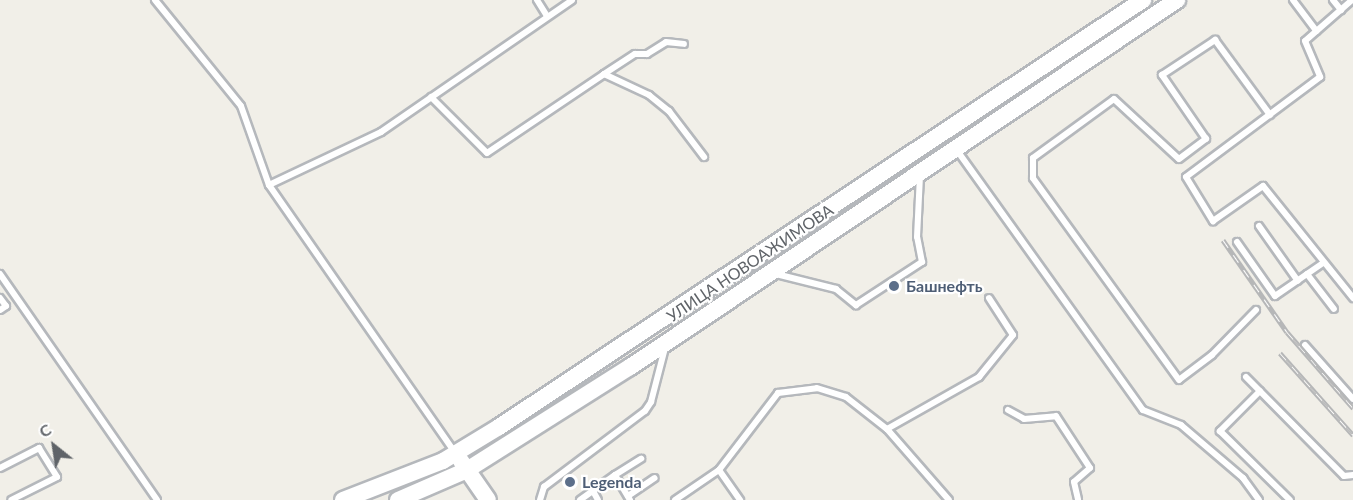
<!DOCTYPE html>
<meta charset="utf-8">
<style>
body{margin:0}
#map{position:relative;width:1353px;height:500px;overflow:hidden;background:#f1efe8;font-family:Lato,sans-serif}
div>[style]{position:absolute}
.roads{filter:drop-shadow(2px 0 #b5b8bc) drop-shadow(-2px 0 #b5b8bc) drop-shadow(0 2px #b5b8bc) drop-shadow(0 -2px #b5b8bc)}
.lane>*{height:6px;margin:-3px;padding:0 3px;transform-origin:3px;border-radius:3px;background:#fff}
.secondary>*{height:16px;margin:-8px;padding:0 8px;transform-origin:8px;border-radius:8px;background:#fff}
.rail>*{height:5px;margin-top:-2.5px;transform-origin:0;background:repeating-linear-gradient(90deg,#fff 0 9px,#b6b7b8 0 18px);box-sizing:border-box;border-block:2px solid #b6b7b8}
.dots>*{width:16px;height:16px;translate:-50% -50%;box-sizing:border-box;border:3px solid #fff;border-radius:50%}
span{translate:-50% -50%;white-space:nowrap;text-align:center;line-height:1.15;-webkit-text-stroke:4.5px #fff;paint-order:stroke}
.street-label{font-size:16px;color:#5f6368}
.service-label{font-size:16px;color:#4e5e75;font-weight:700}
.left{translate:0 -50%;text-align:left}
.north{position:absolute;left:24px;top:416px;width:60px;height:60px;-webkit-text-stroke:4px #fff;paint-order:stroke;rotate:330deg;font-size:16px;font-weight:700;line-height:24px;text-align:center;color:#5f6368}
.north::after{content:'';display:block;margin:auto;width:21px;height:27px;background:#5f6368;clip-path:polygon(50% 0,100% 100%,50% 72%,0 100%)}
</style>
<div id="map">
<div class="roads">
<div class="lane">
<div style="left:155px;top:0;width:136px;rotate:50.9deg"></div>
<div style="left:241px;top:106px;width:84px;rotate:70.5deg"></div>
<div style="left:269px;top:185px;width:326px;rotate:55.2deg"></div>
<div style="left:537px;top:0;width:19px;rotate:58deg"></div>
<div style="left:1293px;top:0;width:39px;rotate:53deg"></div>
<div style="left:1333px;top:0;width:13px;rotate:51deg"></div>
<div style="left:1352px;top:0;width:62px;rotate:138.9deg"></div>
<div style="left:1305px;top:41px;width:39px;rotate:67deg"></div>
<div style="left:1320px;top:77px;width:167px;rotate:143.3deg"></div>
<div style="left:1186px;top:177px;width:52px;rotate:58.5deg"></div>
<div style="left:1213px;top:221px;width:61px;rotate:-35deg"></div>
<div style="left:1263px;top:186px;width:144px;rotate:51.2deg"></div>
<div style="left:604px;top:74px;width:37px;rotate:-33deg"></div>
<div style="left:635px;top:54px;width:12px"></div>
<div style="left:647px;top:54px;width:22px;rotate:-32deg"></div>
<div style="left:666px;top:42px;width:18px;rotate:6deg"></div>
<div style="left:431px;top:97px;width:79px;rotate:45deg"></div>
<div style="left:487px;top:153px;width:141px;rotate:-34deg"></div>
<div style="left:604px;top:74px;width:50px;rotate:25deg"></div>
<div style="left:649px;top:95px;width:26px;rotate:39deg"></div>
<div style="left:669px;top:111px;width:58px;rotate:52.7deg"></div>
<div style="left:956px;top:149px;width:321px;rotate:54.4deg"></div>
<div style="left:1143px;top:410px;width:41px;rotate:21.5deg"></div>
<div style="left:1181px;top:425px;width:82px;rotate:40.5deg"></div>
<div style="left:1243px;top:478px;width:27px;rotate:54deg"></div>
<div style="left:269px;top:185px;width:124px;rotate:-25.3deg"></div>
<div style="left:381px;top:132px;width:232px;rotate:-34.6deg"></div>
<div style="left:1259px;top:226px;width:67px;rotate:54.7deg"></div>
<div style="left:1237px;top:242px;width:66px;rotate:54.9deg"></div>
<div style="left:1275px;top:296px;width:58px;rotate:-34.5deg"></div>
<div style="left:0;top:274px;width:275px;rotate:55.2deg"></div>
<div style="left:776px;top:274px;width:62px;rotate:14deg"></div>
<div style="left:836px;top:289px;width:26px;rotate:39deg"></div>
<div style="left:856px;top:305px;width:79px;rotate:-33.1deg"></div>
<div style="left:922px;top:262px;width:25px;rotate:-101deg"></div>
<div style="left:917px;top:237px;width:62px;rotate:-87.2deg"></div>
<div style="left:1307px;top:274px;width:44px;rotate:52.4deg"></div>
<div style="left:0;top:298px;width:10px;rotate:53deg"></div>
<div style="left:6px;top:306px;width:7px;rotate:146deg"></div>
<div style="left:1256px;top:310px;width:63px;rotate:134.4deg"></div>
<div style="left:1212px;top:355px;width:41px;rotate:142.9deg"></div>
<div style="left:1179px;top:380px;width:249px;rotate:-125.9deg"></div>
<div style="left:1033px;top:178px;width:20px;rotate:-90deg"></div>
<div style="left:1033px;top:158px;width:100px;rotate:-36.1deg"></div>
<div style="left:1114px;top:99px;width:88px;rotate:42.7deg"></div>
<div style="left:1179px;top:159px;width:34px;rotate:-37deg"></div>
<div style="left:1206px;top:139px;width:78px;rotate:-124.5deg"></div>
<div style="left:1162px;top:75px;width:64px;rotate:-33.4deg"></div>
<div style="left:1215px;top:40px;width:93px;rotate:53.7deg"></div>
<div style="left:1305px;top:345px;width:72px;rotate:48.4deg"></div>
<div style="left:1246px;top:377px;width:139px;rotate:45.3deg"></div>
<div style="left:1344px;top:476px;width:9px;rotate:-6deg"></div>
<div style="left:1260px;top:391px;width:57px;rotate:135deg"></div>
<div style="left:1220px;top:431px;width:98px;rotate:44.6deg"></div>
<div style="left:1008px;top:410px;width:18px;rotate:29deg"></div>
<div style="left:1024px;top:419px;width:32px;rotate:-5deg"></div>
<div style="left:1056px;top:416px;width:62px;rotate:56.8deg"></div>
<div style="left:1090px;top:468px;width:21px;rotate:139deg"></div>
<div style="left:1074px;top:482px;width:18px;rotate:77deg"></div>
<div style="left:887px;top:429px;width:106px;rotate:-29.5deg"></div>
<div style="left:979px;top:377px;width:54px;rotate:-51deg"></div>
<div style="left:1013px;top:335px;width:44px;rotate:-123deg"></div>
<div style="left:0;top:468px;width:44px;rotate:-27.1deg"></div>
<div style="left:39px;top:448px;width:34px;rotate:58deg"></div>
<div style="left:57px;top:477px;width:51px;rotate:153.4deg"></div>
<div style="left:719px;top:470px;width:97px;rotate:-52.5deg"></div>
<div style="left:778px;top:393px;width:39px;rotate:-7deg"></div>
<div style="left:817px;top:388px;width:30px;rotate:17deg"></div>
<div style="left:846px;top:397px;width:52px;rotate:38deg"></div>
<div style="left:887px;top:429px;width:94px;rotate:48.9deg"></div>
<div style="left:615px;top:475px;width:31px;rotate:-32deg"></div>
<div style="left:593px;top:491px;width:10px;rotate:61deg"></div>
<div style="left:628px;top:496px;width:32px;rotate:-34deg"></div>
<div style="left:540px;top:500px;width:14px;rotate:-73deg"></div>
<div style="left:544px;top:487px;width:126px;rotate:-37deg"></div>
<div style="left:645px;top:411px;width:11px;rotate:-56deg"></div>
<div style="left:651px;top:402px;width:56px;rotate:-75.5deg"></div>
<div style="left:580px;top:500px;width:43px;rotate:-35.5deg"></div>
<div style="left:615px;top:475px;width:29px;rotate:59deg"></div>
<div style="left:675px;top:500px;width:53px;rotate:-34.3deg"></div>
<div style="left:719px;top:470px;width:37px;rotate:55deg"></div>
</div>
<div class="secondary">
<div style="left:461px;top:461px;width:47px;rotate:55.3deg"></div>
<div style="left:343px;top:500px;width:107px;rotate:-21.3deg"></div>
<div style="left:443px;top:461px;width:66px;rotate:-31.3deg"></div>
<div style="left:499px;top:427px;width:773px;rotate:-33.55deg"></div>
<div style="left:398px;top:500px;width:75px;rotate:-23.5deg"></div>
<div style="left:467px;top:470px;width:193px;rotate:-32.3deg"></div>
<div style="left:630px;top:367px;width:659px;rotate:-33.86deg"></div>
</div>
</div>
<div class="rail">
<div style="left:1223px;top:240px;width:112px;rotate:55.2deg"></div>
<div style="left:1287px;top:332px;width:101px;rotate:49deg"></div>
<div style="left:1280px;top:353px;width:110px;rotate:48.3deg"></div>
</div>
<div class="dots">
<div style="left:894px;top:286px;background:#5c6f8a"></div>
<div style="left:570px;top:482px;background:#5c6f8a"></div>
</div>
<div class="street-label">
<span style="left:750px;top:263px;rotate:-34deg">УЛИЦА НОВОАЖИМОВА</span>
</div>
<div class="service-label">
<span class="left" style="left:906px;top:286px">Башнефть</span>
<span class="left" style="left:582px;top:482px">Legenda</span>
</div>
<div class="north">С</div>
</div>
